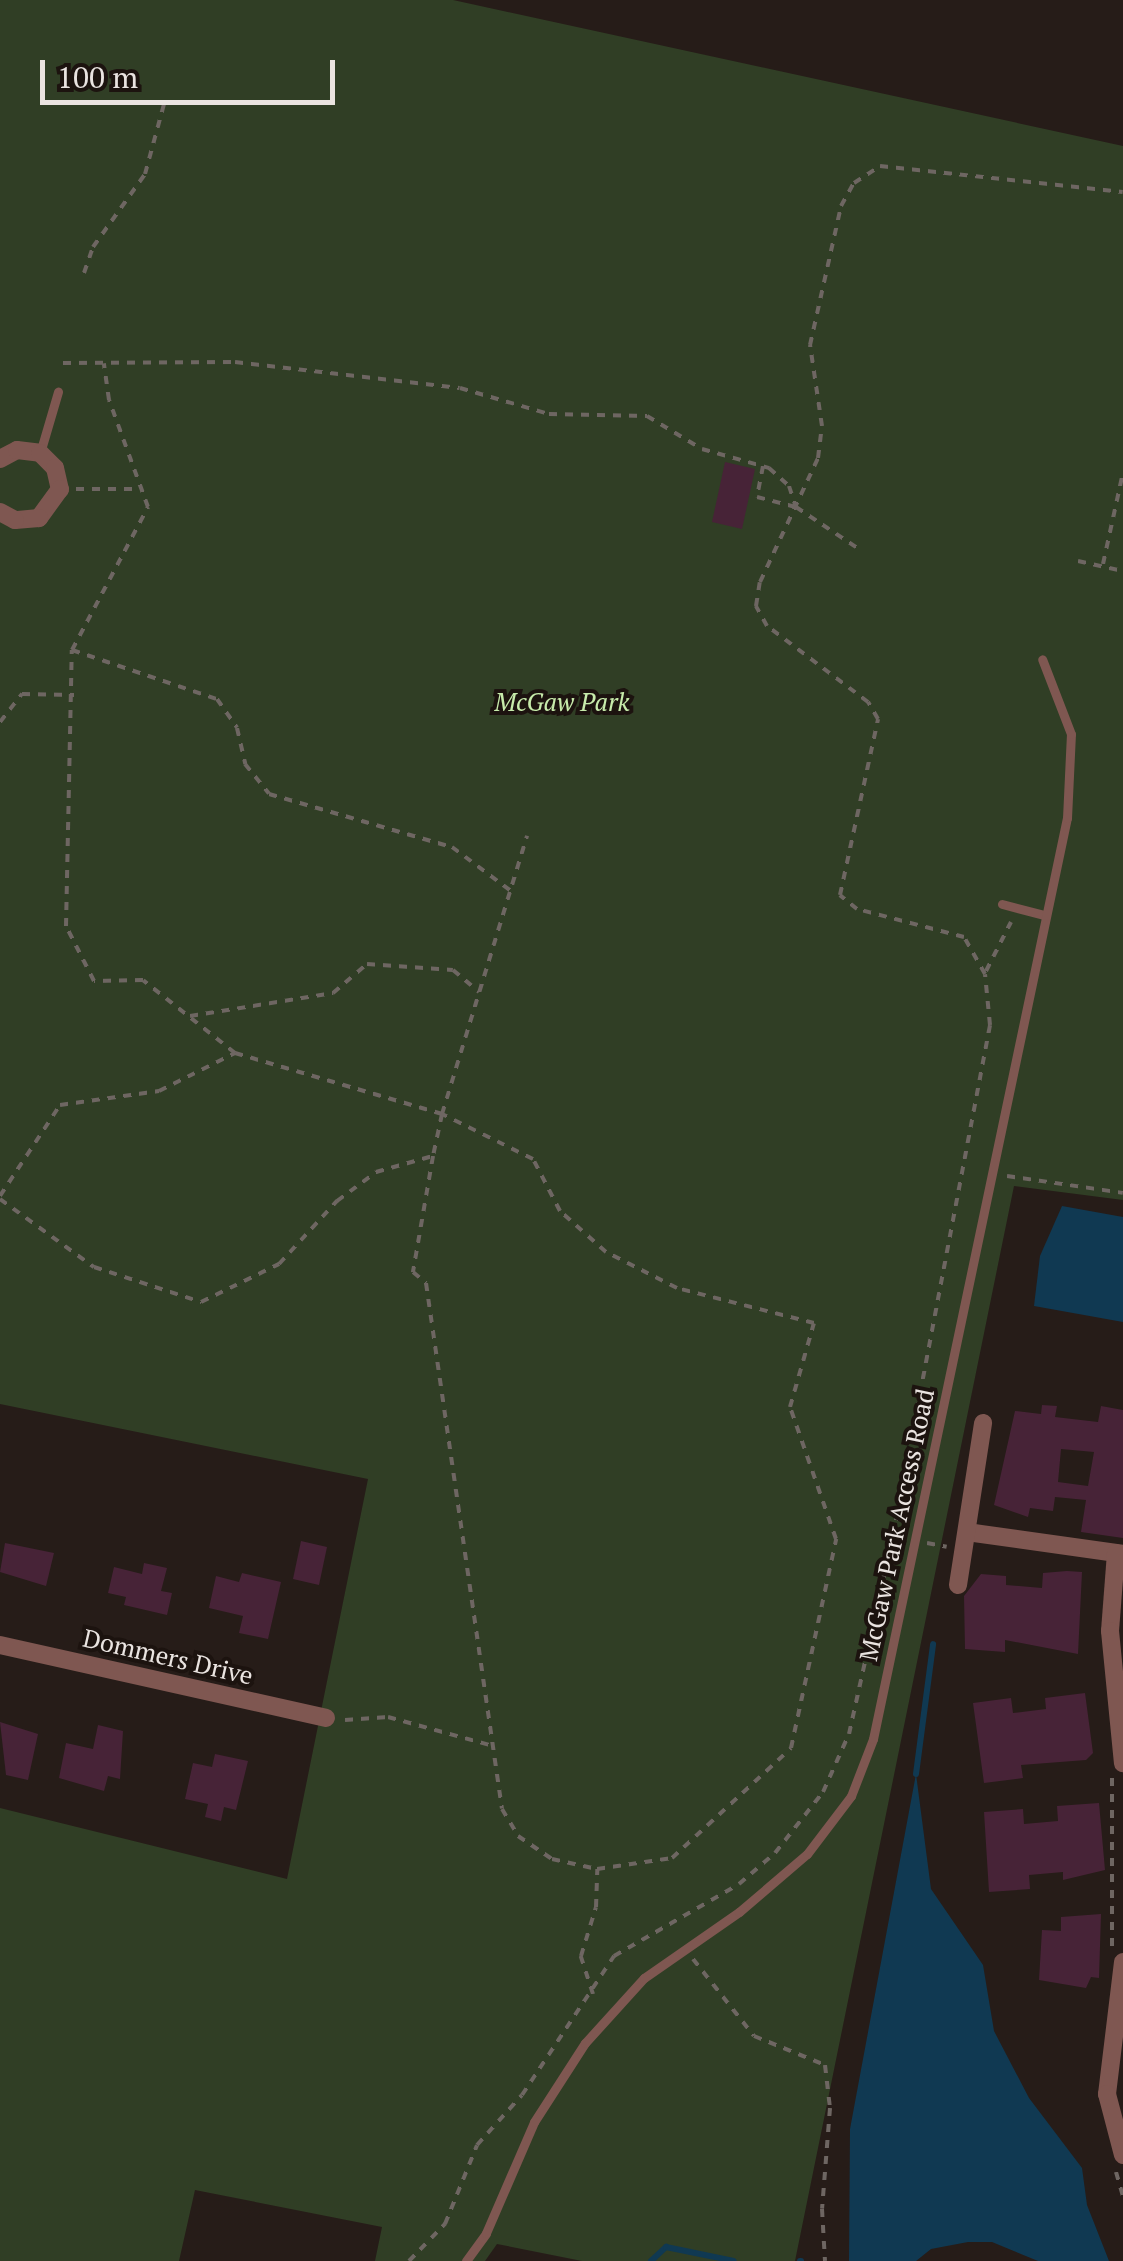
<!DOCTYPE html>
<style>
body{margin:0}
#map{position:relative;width:1123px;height:2261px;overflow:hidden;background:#261c18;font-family:"PT Serif",serif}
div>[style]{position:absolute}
.green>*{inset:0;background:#303e25}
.water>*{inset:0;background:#103952}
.stream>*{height:6px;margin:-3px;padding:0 3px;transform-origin:3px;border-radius:3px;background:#103952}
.building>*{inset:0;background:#472337}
.path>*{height:4px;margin-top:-2px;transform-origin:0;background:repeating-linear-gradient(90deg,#6e6662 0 8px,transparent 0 16px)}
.lane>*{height:9px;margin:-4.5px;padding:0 4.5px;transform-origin:4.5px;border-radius:4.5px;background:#7f5751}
.street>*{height:18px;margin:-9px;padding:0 9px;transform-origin:9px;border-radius:9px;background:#7f5751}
span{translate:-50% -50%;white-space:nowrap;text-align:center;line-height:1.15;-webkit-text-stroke:8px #1c130f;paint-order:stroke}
.park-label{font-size:25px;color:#c7ebab;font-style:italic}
.street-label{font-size:25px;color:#eae4e1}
.scale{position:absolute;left:40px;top:60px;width:295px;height:45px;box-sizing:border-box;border:5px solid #eae4e1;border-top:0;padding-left:12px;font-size:30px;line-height:35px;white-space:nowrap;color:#eae4e1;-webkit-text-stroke:8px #1c130f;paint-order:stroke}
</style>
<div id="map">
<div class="green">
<div style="clip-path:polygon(0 0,453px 0,1123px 146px,1123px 1200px,1014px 1186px,795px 2261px,582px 2261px,497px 2244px,485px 2261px,375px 2261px,382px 2227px,195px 2190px,179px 2261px,0 2261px,0 1808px,287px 1879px,368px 1479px,0 1404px)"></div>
</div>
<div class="water">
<div style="clip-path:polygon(1062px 1206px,1123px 1217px,1123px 1322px,1034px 1306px,1040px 1256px)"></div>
<div style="clip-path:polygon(916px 1774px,931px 1889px,983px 1965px,994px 2031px,1029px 2098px,1082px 2168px,1087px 2205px,1109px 2261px,1038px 2261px,992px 2242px,968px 2242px,931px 2249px,916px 2261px,849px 2261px,850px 2129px)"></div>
</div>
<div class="stream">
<div style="left:916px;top:1774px;width:131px;rotate:-82.5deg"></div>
<div style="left:651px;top:2261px;width:21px;rotate:-43deg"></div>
<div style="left:666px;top:2247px;width:69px;rotate:11.6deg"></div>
<div style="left:800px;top:2261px;width:1px"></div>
</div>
<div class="building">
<div style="clip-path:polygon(725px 462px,755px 469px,742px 529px,712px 522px)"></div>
<div style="clip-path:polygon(evenodd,1042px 1405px,1057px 1406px,1055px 1417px,1098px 1422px,1101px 1406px,1123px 1410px,1123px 1538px,1081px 1532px,1086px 1500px,1055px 1497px,1053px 1511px,1030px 1508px,1028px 1517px,994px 1505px,1015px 1411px,1041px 1414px,1042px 1405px,1061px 1449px,1094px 1452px,1088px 1486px,1058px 1482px,1061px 1449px)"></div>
<div style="clip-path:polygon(301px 1541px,327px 1547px,319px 1585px,293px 1579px)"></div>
<div style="clip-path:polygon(5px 1543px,54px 1553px,46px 1586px,0 1572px)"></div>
<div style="clip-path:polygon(144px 1563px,167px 1568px,161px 1591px,172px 1593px,167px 1615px,124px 1605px,126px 1597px,108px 1593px,114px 1567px,142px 1574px)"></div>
<div style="clip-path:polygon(1067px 1571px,1082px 1572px,1078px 1654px,1005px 1640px,1005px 1652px,965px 1649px,964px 1596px,981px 1574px,1006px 1576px,1006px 1585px,1042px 1588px,1043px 1573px)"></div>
<div style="clip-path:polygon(242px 1573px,281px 1582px,268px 1639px,239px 1633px,243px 1616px,209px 1608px,216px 1576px,239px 1582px)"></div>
<div style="clip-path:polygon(1085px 1693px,1093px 1753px,1086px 1760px,1021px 1765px,1023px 1778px,984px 1783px,973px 1703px,1011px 1698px,1013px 1713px,1046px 1709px,1045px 1698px)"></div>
<div style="clip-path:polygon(0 1722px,38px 1734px,28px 1780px,6px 1775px)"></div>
<div style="clip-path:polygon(98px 1725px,123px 1731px,120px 1779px,108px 1776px,104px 1791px,59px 1778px,66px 1743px,93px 1749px)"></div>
<div style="clip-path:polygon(215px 1754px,248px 1761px,236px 1810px,224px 1807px,221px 1821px,205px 1817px,208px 1804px,185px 1799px,193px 1763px,212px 1767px)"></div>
<div style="clip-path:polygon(1099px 1803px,1105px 1870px,1063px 1880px,1063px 1872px,1029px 1875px,1030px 1889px,989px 1892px,984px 1812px,1023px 1809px,1024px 1824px,1058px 1821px,1057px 1806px)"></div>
<div style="clip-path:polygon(1101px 1914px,1099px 1978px,1091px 1977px,1086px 1988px,1039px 1980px,1042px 1930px,1061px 1931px,1061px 1917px)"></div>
</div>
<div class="path">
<div style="left:84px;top:273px;width:28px;rotate:-71deg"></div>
<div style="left:93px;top:247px;width:90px;rotate:-54.5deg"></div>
<div style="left:145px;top:174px;width:73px;rotate:-74.8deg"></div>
<div style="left:63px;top:363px;width:172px;rotate:-0.3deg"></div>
<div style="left:235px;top:362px;width:226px;rotate:6.6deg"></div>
<div style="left:460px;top:388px;width:93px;rotate:16.3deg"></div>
<div style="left:549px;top:414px;width:98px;rotate:1.2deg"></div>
<div style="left:647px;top:416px;width:64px;rotate:31deg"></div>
<div style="left:702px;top:449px;width:70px;rotate:15.8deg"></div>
<div style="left:769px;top:468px;width:27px;rotate:42deg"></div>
<div style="left:789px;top:486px;width:22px;rotate:72deg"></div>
<div style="left:796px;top:507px;width:79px;rotate:33.7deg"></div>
<div style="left:763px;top:466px;width:32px;rotate:101deg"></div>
<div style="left:757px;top:497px;width:40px;rotate:14.4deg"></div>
<div style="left:76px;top:489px;width:65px"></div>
<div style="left:1078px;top:561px;width:46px;rotate:12.5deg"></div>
<div style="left:1103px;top:564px;width:94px;rotate:-77.7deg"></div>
<div style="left:72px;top:650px;width:153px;rotate:18.7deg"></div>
<div style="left:217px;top:699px;width:35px;rotate:55deg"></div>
<div style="left:237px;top:728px;width:37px;rotate:77deg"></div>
<div style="left:245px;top:764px;width:38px;rotate:51deg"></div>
<div style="left:269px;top:794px;width:191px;rotate:16.2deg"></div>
<div style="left:452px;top:847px;width:74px;rotate:36.7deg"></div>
<div style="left:0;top:722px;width:36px;rotate:-52deg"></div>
<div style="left:22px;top:694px;width:52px;rotate:1.1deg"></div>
<div style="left:986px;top:971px;width:55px;rotate:-63deg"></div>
<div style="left:190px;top:1016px;width:145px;rotate:-9.1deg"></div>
<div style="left:333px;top:993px;width:45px;rotate:-40.5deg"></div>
<div style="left:367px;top:964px;width:86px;rotate:4deg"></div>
<div style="left:453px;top:970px;width:34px;rotate:40deg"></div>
<div style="left:235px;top:1053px;width:216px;rotate:16.4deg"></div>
<div style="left:442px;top:1114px;width:43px;rotate:102.1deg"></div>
<div style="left:1007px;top:1176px;width:117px;rotate:8.3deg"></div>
<div style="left:0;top:1196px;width:109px;rotate:-56.6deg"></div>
<div style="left:60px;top:1105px;width:100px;rotate:-8deg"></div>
<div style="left:159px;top:1091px;width:85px;rotate:-26.6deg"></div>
<div style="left:235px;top:1053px;width:117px;rotate:-141.6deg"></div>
<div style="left:143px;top:980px;width:49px;rotate:178.8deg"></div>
<div style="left:94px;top:981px;width:62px;rotate:-117deg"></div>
<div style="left:66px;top:926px;width:276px;rotate:-88.8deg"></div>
<div style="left:72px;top:650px;width:162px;rotate:-62deg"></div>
<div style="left:148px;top:507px;width:114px;rotate:-110deg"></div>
<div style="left:109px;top:400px;width:37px;rotate:-98deg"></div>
<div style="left:0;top:1199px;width:116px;rotate:35.9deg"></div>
<div style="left:94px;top:1267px;width:113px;rotate:18.1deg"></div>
<div style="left:201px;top:1302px;width:87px;rotate:-26deg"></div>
<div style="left:279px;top:1264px;width:86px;rotate:-47.4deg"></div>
<div style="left:337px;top:1201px;width:49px;rotate:-36.6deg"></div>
<div style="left:376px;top:1172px;width:59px;rotate:-15.7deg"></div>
<div style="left:433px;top:1156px;width:118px;rotate:99.8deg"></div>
<div style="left:413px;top:1272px;width:17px;rotate:40deg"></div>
<div style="left:426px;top:1283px;width:531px;rotate:81.78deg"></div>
<div style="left:502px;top:1809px;width:31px;rotate:59deg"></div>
<div style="left:518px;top:1836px;width:41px;rotate:34.1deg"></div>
<div style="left:552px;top:1859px;width:46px;rotate:12.5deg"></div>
<div style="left:597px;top:1869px;width:76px;rotate:-8.3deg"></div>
<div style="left:672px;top:1858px;width:162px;rotate:-42.7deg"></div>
<div style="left:791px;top:1748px;width:214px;rotate:-77.8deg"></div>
<div style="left:836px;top:1539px;width:140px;rotate:-109.2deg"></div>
<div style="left:790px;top:1407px;width:87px;rotate:-74.1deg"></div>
<div style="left:814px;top:1323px;width:141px;rotate:-165.7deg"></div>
<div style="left:677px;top:1288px;width:80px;rotate:-153.1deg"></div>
<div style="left:606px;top:1252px;width:62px;rotate:-138.3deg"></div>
<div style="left:560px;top:1211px;width:59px;rotate:-117.4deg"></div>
<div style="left:533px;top:1159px;width:102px;rotate:-153.7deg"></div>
<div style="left:442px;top:1114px;width:291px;rotate:-73deg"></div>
<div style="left:927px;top:1543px;width:20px;rotate:11deg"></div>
<div style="left:345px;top:1720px;width:43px;rotate:-4deg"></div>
<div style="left:388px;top:1717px;width:106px;rotate:15.4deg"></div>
<div style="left:1112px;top:1946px;width:170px;rotate:-90deg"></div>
<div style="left:693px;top:1959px;width:98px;rotate:51.6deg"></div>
<div style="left:754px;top:2036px;width:77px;rotate:22.2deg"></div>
<div style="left:825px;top:2065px;width:43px;rotate:83.4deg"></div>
<div style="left:830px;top:2108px;width:101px;rotate:94.5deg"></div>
<div style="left:822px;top:2209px;width:52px;rotate:86.7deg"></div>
<div style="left:593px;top:1994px;width:40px;rotate:-108deg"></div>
<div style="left:581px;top:1956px;width:51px;rotate:-73deg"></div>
<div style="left:596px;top:1907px;width:38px;rotate:-88deg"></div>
<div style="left:1116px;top:2172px;width:25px;rotate:74deg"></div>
<div style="left:409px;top:2261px;width:52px;rotate:-45.8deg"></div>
<div style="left:445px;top:2224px;width:85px;rotate:-67.9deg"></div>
<div style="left:477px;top:2145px;width:67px;rotate:-48deg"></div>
<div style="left:522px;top:2095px;width:167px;rotate:-56.5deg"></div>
<div style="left:614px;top:1956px;width:144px;rotate:-29.9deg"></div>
<div style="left:739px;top:1884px;width:48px;rotate:-40.7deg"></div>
<div style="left:775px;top:1853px;width:78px;rotate:-51.8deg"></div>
<div style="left:823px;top:1792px;width:64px;rotate:-65.9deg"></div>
<div style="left:849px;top:1734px;width:203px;rotate:-77.5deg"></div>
<div style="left:893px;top:1536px;width:520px;rotate:-79.25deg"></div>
<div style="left:990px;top:1025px;width:51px;rotate:-95.6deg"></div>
<div style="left:985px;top:974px;width:43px;rotate:-119.6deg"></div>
<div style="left:964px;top:937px;width:111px;rotate:-165.3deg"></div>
<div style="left:857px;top:909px;width:22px;rotate:-141deg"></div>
<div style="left:840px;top:895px;width:180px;rotate:-77.8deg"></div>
<div style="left:878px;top:719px;width:20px;rotate:-120deg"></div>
<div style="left:868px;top:702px;width:126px;rotate:-143deg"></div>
<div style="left:767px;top:626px;width:23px;rotate:-119deg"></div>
<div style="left:756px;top:606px;width:24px;rotate:-81deg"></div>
<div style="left:760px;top:582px;width:137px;rotate:-64.9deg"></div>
<div style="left:818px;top:458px;width:32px;rotate:-83deg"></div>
<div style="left:822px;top:426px;width:82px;rotate:-98.4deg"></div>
<div style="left:810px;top:345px;width:142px;rotate:-77.4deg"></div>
<div style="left:841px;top:206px;width:26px;rotate:-61deg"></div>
<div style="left:854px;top:183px;width:31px;rotate:-33deg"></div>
<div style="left:880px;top:166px;width:244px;rotate:6.1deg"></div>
</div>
<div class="lane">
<div style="left:40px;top:453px;width:64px;rotate:-73.6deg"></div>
<div style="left:1002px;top:904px;width:43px;rotate:14.7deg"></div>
<div style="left:466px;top:2261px;width:34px;rotate:-54deg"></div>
<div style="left:486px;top:2233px;width:121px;rotate:-66.6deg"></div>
<div style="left:534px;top:2122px;width:94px;rotate:-57.2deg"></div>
<div style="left:585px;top:2043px;width:88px;rotate:-47.8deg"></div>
<div style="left:644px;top:1978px;width:116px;rotate:-34.8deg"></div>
<div style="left:739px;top:1912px;width:89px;rotate:-40.5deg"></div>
<div style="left:807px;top:1854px;width:73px;rotate:-52.8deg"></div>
<div style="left:851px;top:1796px;width:61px;rotate:-68.9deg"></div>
<div style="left:873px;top:1739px;width:941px;rotate:-78.11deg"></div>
<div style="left:1067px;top:818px;width:84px;rotate:-87.3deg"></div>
<div style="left:1071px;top:734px;width:80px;rotate:-111.1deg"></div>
</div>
<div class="street">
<div style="left:0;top:459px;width:19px;rotate:-28deg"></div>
<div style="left:17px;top:450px;width:23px;rotate:7deg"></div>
<div style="left:40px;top:453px;width:21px;rotate:45deg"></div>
<div style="left:55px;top:468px;width:22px;rotate:77deg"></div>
<div style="left:60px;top:489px;width:36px;rotate:126deg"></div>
<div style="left:39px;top:518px;width:24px;rotate:175deg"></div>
<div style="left:15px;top:520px;width:17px;rotate:-152deg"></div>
<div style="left:967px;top:1532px;width:158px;rotate:8deg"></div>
<div style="left:1116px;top:1553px;width:78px;rotate:94.4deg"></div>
<div style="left:1110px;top:1631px;width:133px;rotate:84.4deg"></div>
<div style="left:958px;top:1585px;width:164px;rotate:-81.2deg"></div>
<div style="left:0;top:1645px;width:334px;rotate:12.6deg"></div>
<div style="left:1123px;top:1962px;width:133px;rotate:96.9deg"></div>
<div style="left:1107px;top:2094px;width:63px;rotate:75.3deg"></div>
</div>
<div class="park-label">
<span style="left:562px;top:702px">McGaw Park</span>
</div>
<div class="street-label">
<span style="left:897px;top:1525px;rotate:-78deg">McGaw Park Access Road</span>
<span style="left:168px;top:1657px;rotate:13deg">Dommers Drive</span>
</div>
<div class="scale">100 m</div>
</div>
